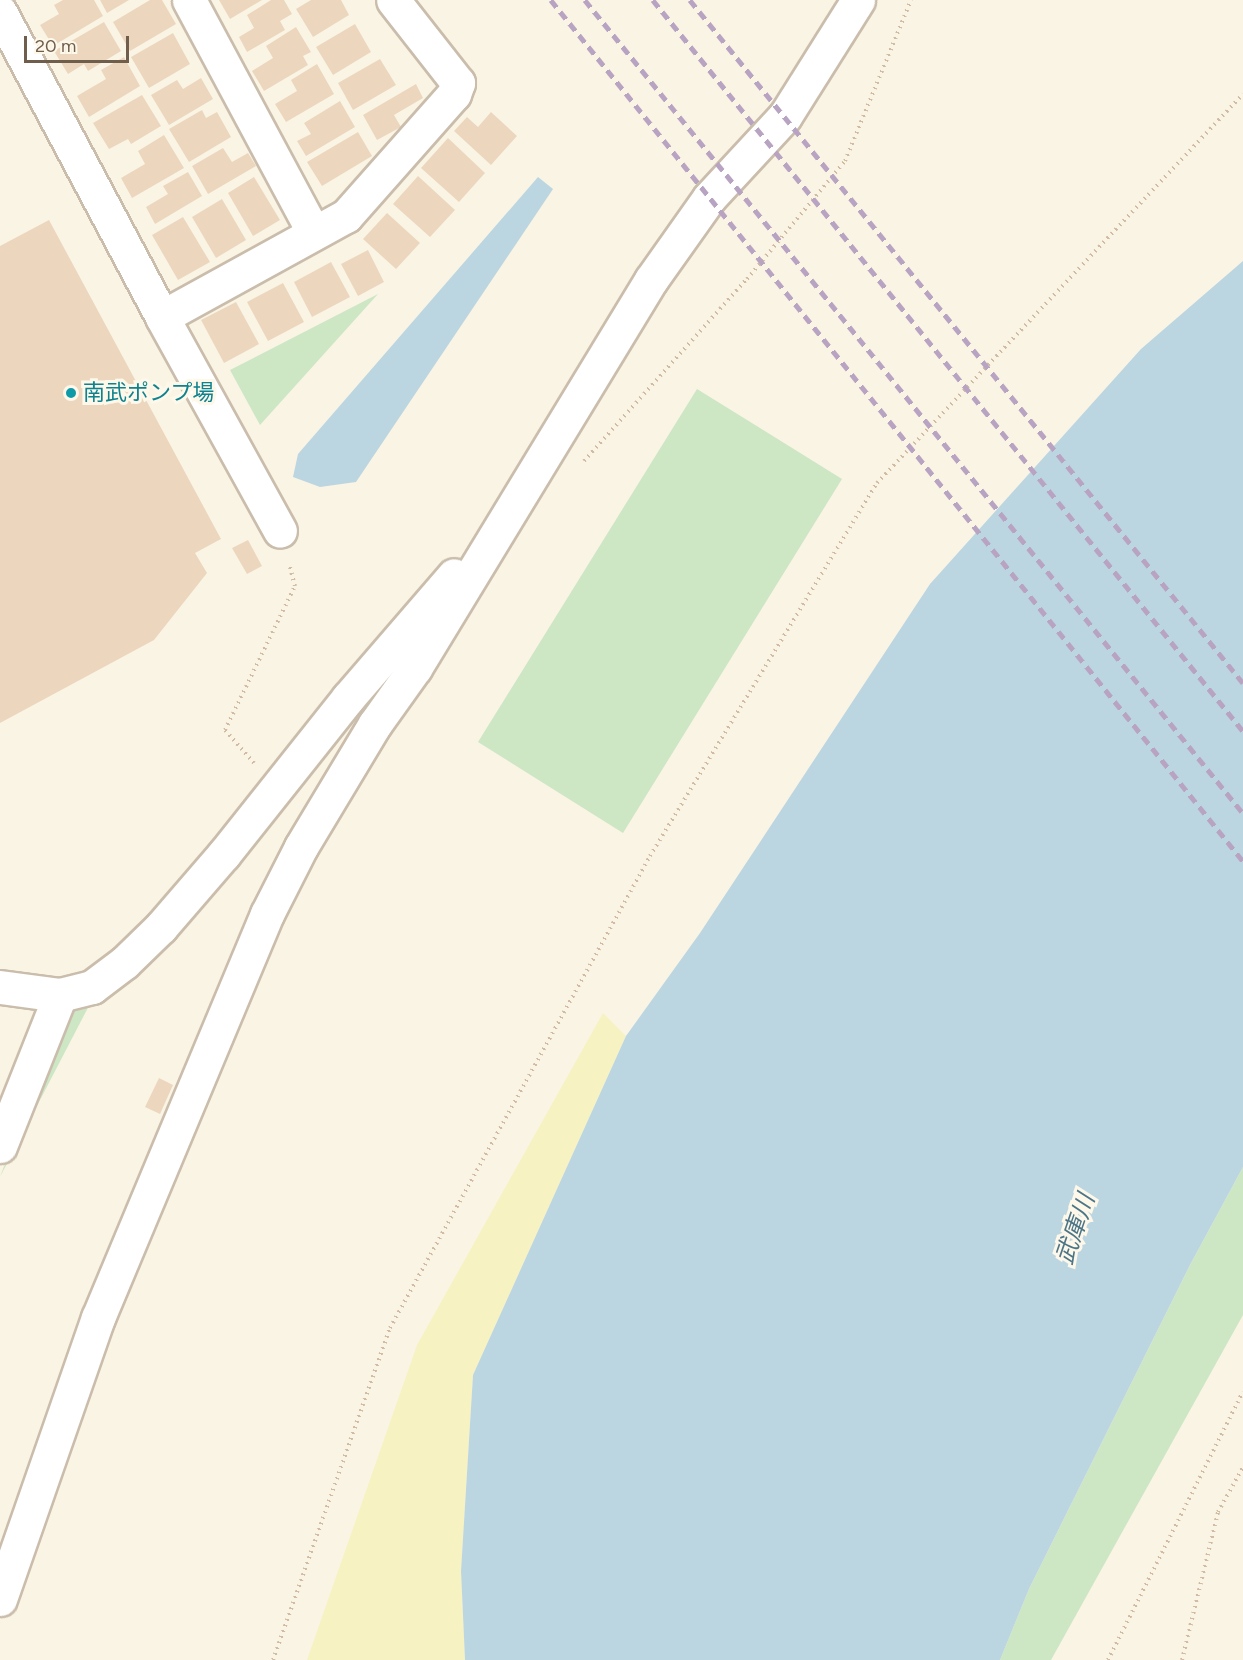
<!DOCTYPE html>
<meta charset="utf-8">
<style>
body{margin:0}
#map{position:relative;width:1243px;height:1660px;overflow:hidden;background:#faf4e4;font-family:Figtree,"Noto Sans JP",sans-serif}
div>[style]{position:absolute}
.green>*{inset:0;background:#cde6c4}
.sand>*{inset:0;background:#f6f2c2}
.water>*{inset:0;background:#bbd6e1}
.building>*{inset:0;background:#ecd7be}
.path>*{height:4px;margin-top:-2px;transform-origin:0;background:repeating-linear-gradient(90deg,#d1bba2 0 1.5px,transparent 0 6px)}
.roads{filter:drop-shadow(2px 0 #cabdac) drop-shadow(-2px 0 #cabdac) drop-shadow(0 2px #cabdac) drop-shadow(0 -2px #cabdac)}
.minor>*{height:33px;margin:-16.5px;padding:0 16.5px;transform-origin:16.5px;border-radius:16.5px;background:#fff}
.rail>*{height:4.5px;margin-top:-2.25px;transform-origin:0;background:repeating-linear-gradient(90deg,#b8a4c2 0 9px,transparent 0 15px)}
.dots>*{width:16px;height:16px;translate:-50% -50%;box-sizing:border-box;border:3px solid #fdf8ea;border-radius:50%}
span{translate:-50% -50%;white-space:nowrap;text-align:center;line-height:1.15;-webkit-text-stroke:6px #fdf8ea;paint-order:stroke}
.culture-label{font-size:22px;color:#0d838f}
.left{translate:0 -50%;text-align:left}
.water-label{font-size:24px;color:#4c7588;font-style:italic}
.scale{position:absolute;left:24px;top:36px;width:105px;height:27px;box-sizing:border-box;border:3px solid #705e4c;border-top:0;padding-left:8px;font-size:18px;line-height:21px;white-space:nowrap;color:#705e4c;-webkit-text-stroke:4px #fdf8ea;paint-order:stroke}
</style>
<div id="map">
<div class="green">
<div style="clip-path:polygon(378px 294px,260px 425px,230px 370px)"></div>
<div style="clip-path:polygon(697px 389px,842px 479px,623px 833px,478px 742px)"></div>
<div style="clip-path:polygon(93px 998px,0 1177px,66px 1003px)"></div>
<div style="clip-path:polygon(1243px 1167px,1243px 1315px,1051px 1660px,1000px 1660px,1029px 1589px,1190px 1265px)"></div>
</div>
<div class="sand">
<div style="clip-path:polygon(603px 1013px,626px 1036px,473px 1375px,461px 1571px,465px 1660px,307px 1660px,417px 1345px)"></div>
</div>
<div class="water">
<div style="clip-path:polygon(538px 177px,553px 189px,356px 482px,320px 487px,293px 477px,298px 454px)"></div>
<div style="clip-path:polygon(1243px 261px,1243px 1167px,1190px 1265px,1029px 1589px,1000px 1660px,465px 1660px,461px 1571px,473px 1375px,626px 1036px,700px 933px,930px 584px,1141px 349px)"></div>
</div>
<div class="building">
<div style="clip-path:polygon(63px 0,94px 0,103px 16px,53px 46px,40px 25px,59px 14px,54px 5px)"></div>
<div style="clip-path:polygon(100px 0,129px 0,107px 13px)"></div>
<div style="clip-path:polygon(150px 0,162px 0,176px 24px,130px 51px,113px 22px)"></div>
<div style="clip-path:polygon(219px 0,262px 0,230px 19px)"></div>
<div style="clip-path:polygon(271px 0,284px 0,292px 14px,280px 21px,285px 30px,247px 52px,239px 37px,254px 28px,247px 15px)"></div>
<div style="clip-path:polygon(311px 0,341px 0,349px 15px,313px 37px,296px 9px)"></div>
<div style="clip-path:polygon(104px 22px,121px 51px,88px 71px,84px 64px,68px 74px,54px 51px)"></div>
<div style="clip-path:polygon(355px 24px,371px 52px,333px 75px,316px 47px)"></div>
<div style="clip-path:polygon(296px 27px,311px 52px,303px 56px,308px 65px,264px 91px,252px 71px,273px 58px,266px 46px)"></div>
<div style="clip-path:polygon(173px 33px,190px 64px,149px 88px,131px 57px)"></div>
<div style="clip-path:polygon(124px 57px,140px 86px,89px 117px,77px 96px,106px 79px,101px 70px)"></div>
<div style="clip-path:polygon(380px 59px,396px 85px,353px 110px,338px 83px)"></div>
<div style="clip-path:polygon(317px 64px,334px 94px,286px 122px,275px 104px,297px 91px,291px 80px)"></div>
<div style="clip-path:polygon(201px 78px,213px 99px,169px 125px,151px 95px,177px 80px,183px 89px)"></div>
<div style="clip-path:polygon(416px 84px,423px 98px,394px 115px,401px 127px,377px 140px,363px 115px)"></div>
<div style="clip-path:polygon(142px 95px,161px 126px,131px 144px,128px 139px,109px 149px,93px 123px)"></div>
<div style="clip-path:polygon(340px 101px,355px 127px,306px 156px,297px 141px,311px 134px,304px 123px)"></div>
<div style="clip-path:polygon(202px 110px,206px 118px,217px 112px,231px 137px,189px 162px,169px 129px)"></div>
<div style="clip-path:polygon(491px 112px,517px 136px,491px 165px,454px 131px,467px 117px,478px 127px)"></div>
<div style="clip-path:polygon(358px 132px,372px 156px,322px 186px,307px 162px)"></div>
<div style="clip-path:polygon(164px 135px,184px 168px,132px 198px,121px 178px,145px 164px,138px 151px)"></div>
<div style="clip-path:polygon(448px 138px,485px 173px,459px 202px,421px 168px)"></div>
<div style="clip-path:polygon(223px 148px,232px 162px,248px 153px,256px 166px,208px 194px,192px 166px)"></div>
<div style="clip-path:polygon(188px 172px,202px 196px,155px 224px,146px 207px,168px 194px,163px 186px)"></div>
<div style="clip-path:polygon(418px 176px,455px 210px,430px 237px,393px 204px)"></div>
<div style="clip-path:polygon(254px 177px,280px 220px,253px 236px,228px 193px)"></div>
<div style="clip-path:polygon(222px 199px,246px 240px,216px 258px,192px 217px)"></div>
<div style="clip-path:polygon(387px 213px,420px 243px,396px 269px,363px 239px)"></div>
<div style="clip-path:polygon(183px 217px,210px 262px,178px 280px,152px 235px)"></div>
<div style="clip-path:polygon(49px 220px,221px 539px,195px 553px,207px 573px,154px 640px,0 723px,0 246px)"></div>
<div style="clip-path:polygon(368px 250px,384px 282px,358px 296px,341px 264px)"></div>
<div style="clip-path:polygon(331px 262px,350px 297px,312px 317px,294px 282px)"></div>
<div style="clip-path:polygon(283px 283px,304px 322px,268px 341px,247px 302px)"></div>
<div style="clip-path:polygon(236px 302px,259px 344px,224px 363px,201px 320px)"></div>
<div style="clip-path:polygon(248px 540px,262px 566px,247px 574px,232px 548px)"></div>
<div style="clip-path:polygon(159px 1078px,173px 1085px,160px 1114px,145px 1107px)"></div>
</div>
<div class="path">
<div style="left:584px;top:461px;width:244px;rotate:-48.2deg"></div>
<div style="left:747px;top:279px;width:153px;rotate:-50.3deg"></div>
<div style="left:845px;top:161px;width:174px;rotate:-67.7deg"></div>
<div style="left:254px;top:763px;width:44px;rotate:-131.3deg"></div>
<div style="left:225px;top:730px;width:160px;rotate:-64.1deg"></div>
<div style="left:295px;top:586px;width:23px;rotate:-105deg"></div>
<div style="left:273px;top:1660px;width:352px;rotate:-70.6deg"></div>
<div style="left:390px;top:1328px;width:539px;rotate:-61.15deg"></div>
<div style="left:650px;top:856px;width:437px;rotate:-58.7deg"></div>
<div style="left:877px;top:483px;width:534px;rotate:-46.74deg"></div>
<div style="left:1108px;top:1660px;width:300px;rotate:-63.3deg"></div>
<div style="left:1182px;top:1660px;width:152px;rotate:-76.3deg"></div>
<div style="left:1218px;top:1512px;width:51px;rotate:-60.9deg"></div>
</div>
<div class="roads">
<div class="minor">
<div style="left:189px;top:0;width:264px;rotate:61.8deg"></div>
<div style="left:0;top:12px;width:345px;rotate:62deg"></div>
<div style="left:162px;top:317px;width:244px;rotate:61.1deg"></div>
<div style="left:162px;top:317px;width:210px;rotate:-28.8deg"></div>
<div style="left:346px;top:216px;width:163px;rotate:-48.5deg"></div>
<div style="left:454px;top:94px;width:12px;rotate:-70deg"></div>
<div style="left:458px;top:83px;width:105px;rotate:-128.1deg"></div>
<div style="left:0;top:987px;width:61px;rotate:7.6deg"></div>
<div style="left:60px;top:995px;width:33px;rotate:-14deg"></div>
<div style="left:92px;top:987px;width:40px;rotate:-37deg"></div>
<div style="left:124px;top:963px;width:52px;rotate:-44.2deg"></div>
<div style="left:161px;top:927px;width:96px;rotate:-49.2deg"></div>
<div style="left:224px;top:854px;width:199px;rotate:-51.5deg"></div>
<div style="left:348px;top:698px;width:162px;rotate:-49.2deg"></div>
<div style="left:0;top:1146px;width:162px;rotate:-68.3deg"></div>
<div style="left:0;top:1599px;width:298px;rotate:-70.8deg"></div>
<div style="left:98px;top:1318px;width:438px;rotate:-67.3deg"></div>
<div style="left:267px;top:914px;width:75px;rotate:-63.1deg"></div>
<div style="left:301px;top:847px;width:144px;rotate:-59deg"></div>
<div style="left:375px;top:724px;width:69px;rotate:-54.5deg"></div>
<div style="left:415px;top:668px;width:454px;rotate:-58.7deg"></div>
<div style="left:651px;top:280px;width:100px;rotate:-54.7deg"></div>
<div style="left:709px;top:198px;width:112px;rotate:-47.2deg"></div>
<div style="left:785px;top:116px;width:137px;rotate:-57.8deg"></div>
</div>
</div>
<div class="rail">
<div style="left:551px;top:0;width:1105px;rotate:51.21deg"></div>
<div style="left:585px;top:0;width:1046px;rotate:51.02deg"></div>
<div style="left:653px;top:0;width:939px;rotate:51.09deg"></div>
<div style="left:690px;top:0;width:879px;rotate:51deg"></div>
</div>
<div class="dots">
<div style="left:71px;top:393px;background:#0f9aa8"></div>
</div>
<div class="culture-label">
<span class="left" style="left:83px;top:393px">南武ポンプ場</span>
</div>
<div class="water-label">
<span style="left:1075px;top:1229px;rotate:-71deg">武庫川</span>
</div>
<div class="scale">20 m</div>
</div>
